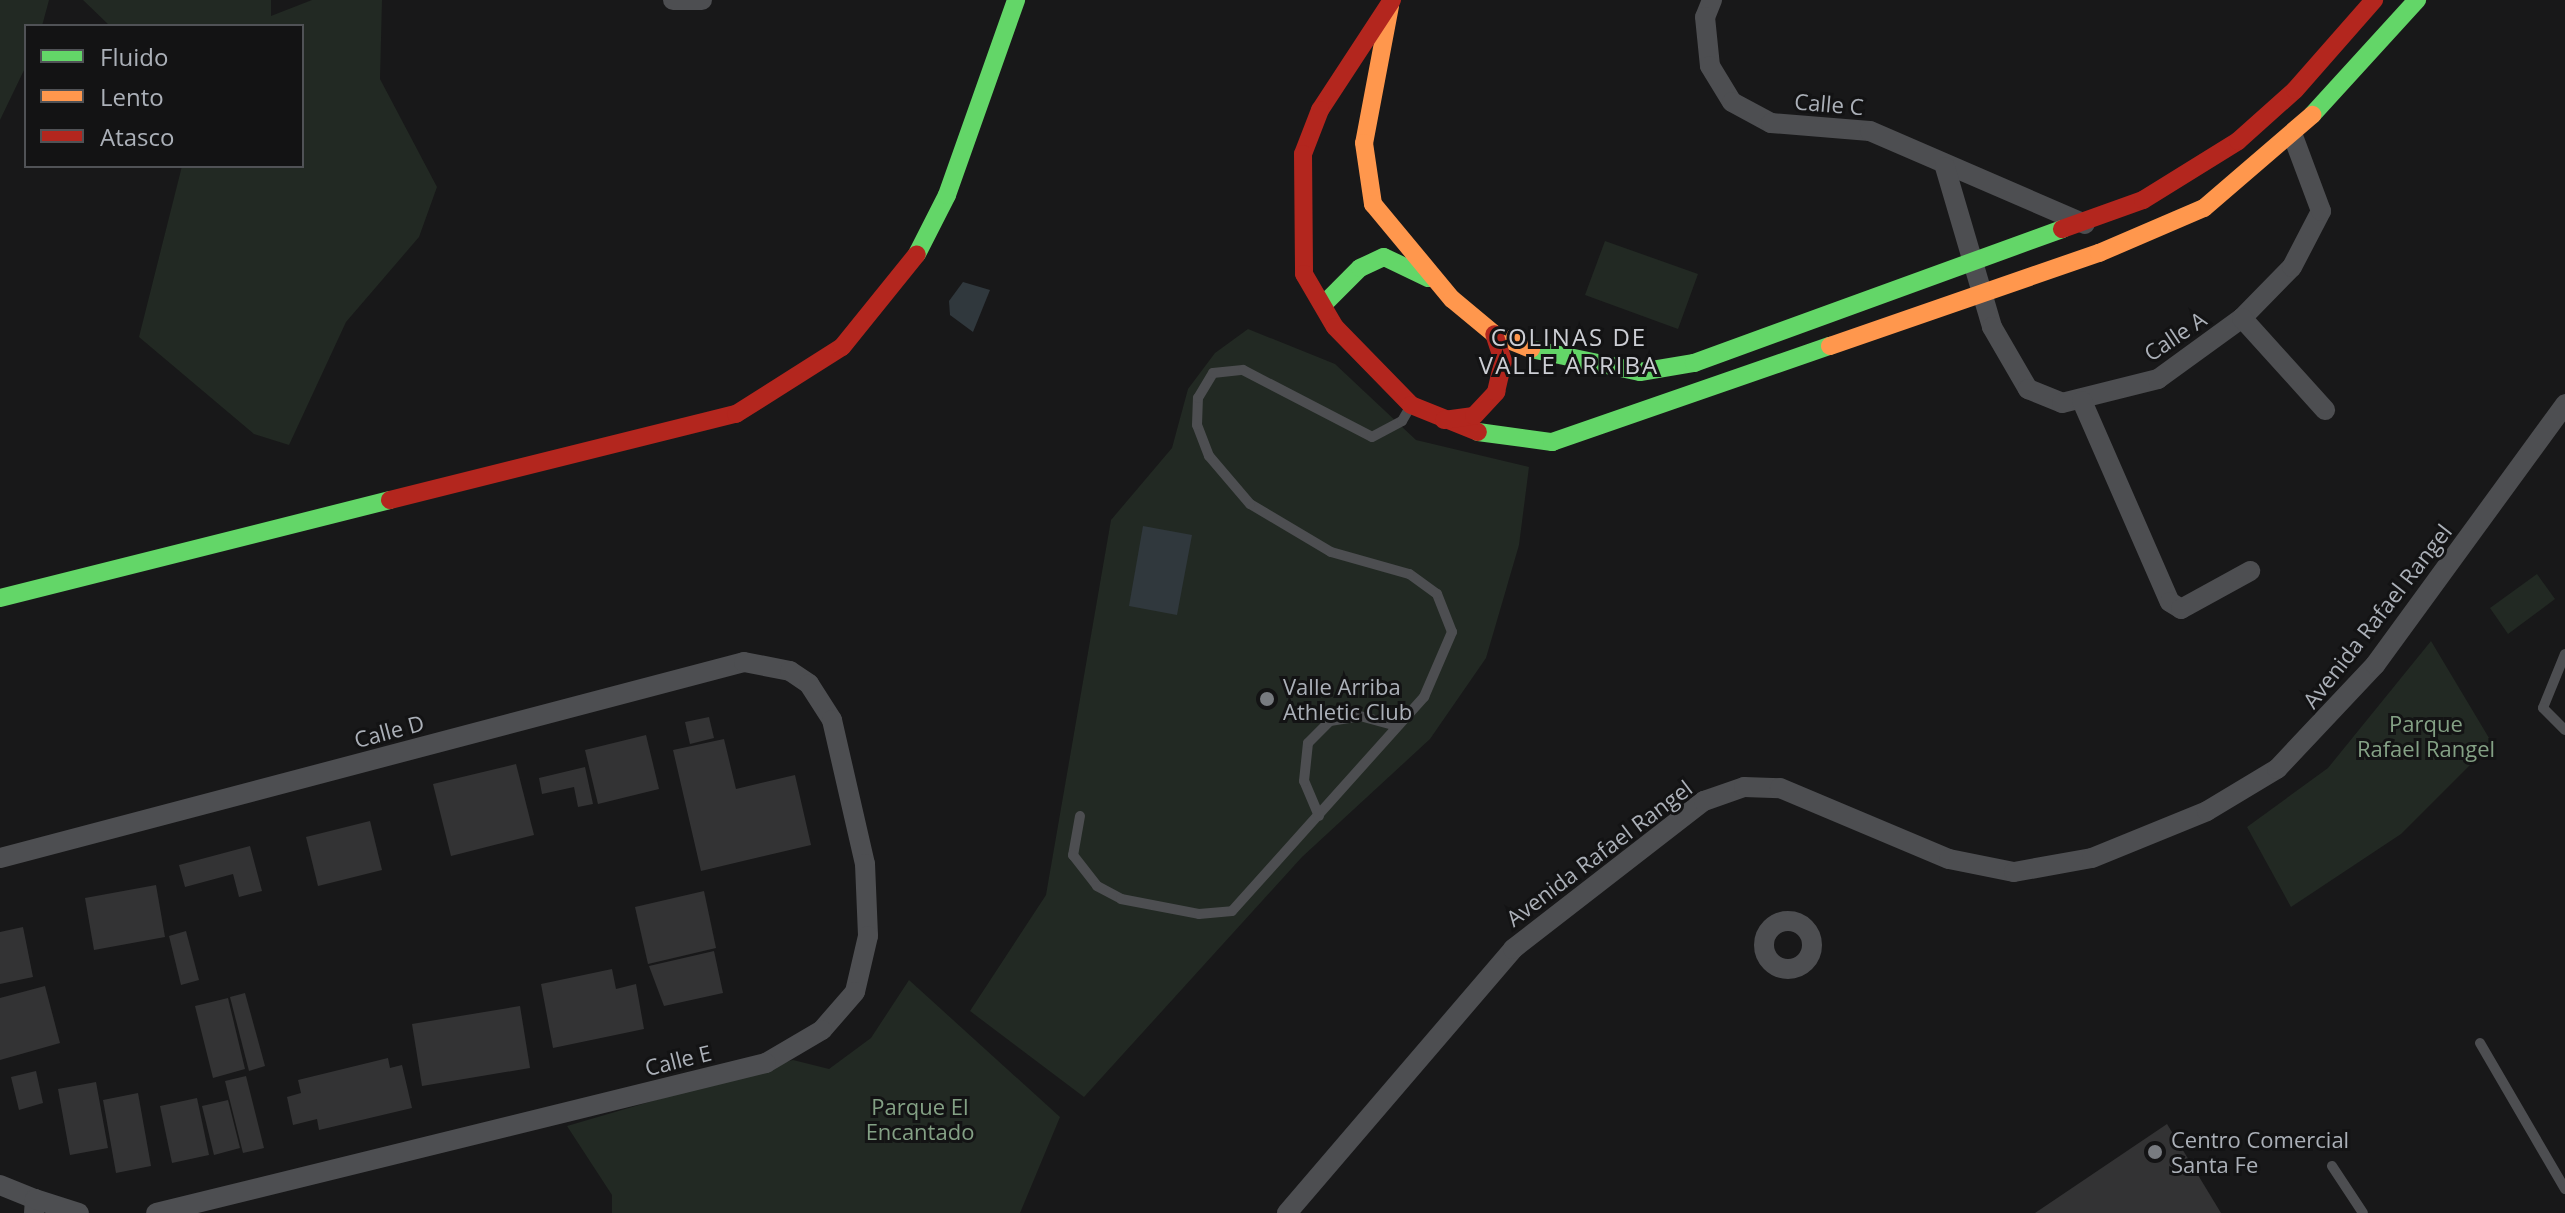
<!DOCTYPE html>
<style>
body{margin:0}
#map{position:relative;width:2565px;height:1213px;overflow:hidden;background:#181819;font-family:"Open Sans",sans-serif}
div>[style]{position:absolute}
.green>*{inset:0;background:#222923}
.water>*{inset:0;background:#30383d}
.building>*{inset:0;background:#333334}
.lane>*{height:10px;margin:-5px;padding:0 5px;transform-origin:5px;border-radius:5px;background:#4d4e51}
.street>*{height:20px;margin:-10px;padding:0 10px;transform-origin:10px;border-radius:10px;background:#4d4e51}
.street>.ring{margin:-10px;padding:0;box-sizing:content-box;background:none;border:20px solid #4d4e51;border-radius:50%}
.fast>*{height:18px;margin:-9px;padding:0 9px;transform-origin:9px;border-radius:9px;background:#63d668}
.slow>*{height:18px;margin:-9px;padding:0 9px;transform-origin:9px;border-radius:9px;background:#ff974d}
.jam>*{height:18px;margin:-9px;padding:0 9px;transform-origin:9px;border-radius:9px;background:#b3261e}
.dots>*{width:22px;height:22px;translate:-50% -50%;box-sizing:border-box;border:4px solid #131314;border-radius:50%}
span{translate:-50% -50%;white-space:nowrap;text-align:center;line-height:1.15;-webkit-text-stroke:6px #131314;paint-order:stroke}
.street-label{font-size:22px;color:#abb0b8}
.poi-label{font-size:22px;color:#abb0b8}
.left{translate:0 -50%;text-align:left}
.park-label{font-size:22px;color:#84a185}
.neighbourhood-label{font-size:24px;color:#ccced4;letter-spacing:2px}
.legend{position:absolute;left:24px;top:24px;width:280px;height:144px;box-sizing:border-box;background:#131314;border:2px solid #505256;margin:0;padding:10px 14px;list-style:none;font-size:24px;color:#abb0b8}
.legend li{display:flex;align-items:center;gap:16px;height:40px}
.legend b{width:40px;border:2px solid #505256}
</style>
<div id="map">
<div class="green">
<div style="clip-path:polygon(0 0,49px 0,42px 26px,26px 26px,26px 66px,0 120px)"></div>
<div style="clip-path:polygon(83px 0,271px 0,271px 16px,312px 0,382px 0,380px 79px,437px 187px,419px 237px,346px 322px,289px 445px,254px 434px,139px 337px,182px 166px,302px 166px,302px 26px,110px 26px)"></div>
<div style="clip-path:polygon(1605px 241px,1698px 274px,1678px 329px,1585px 295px)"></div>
<div style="clip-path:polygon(1248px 329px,1335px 364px,1416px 440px,1529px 467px,1519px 545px,1486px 658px,1430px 739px,1302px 857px,1084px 1097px,970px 1011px,1046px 895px,1111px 520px,1172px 448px,1188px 389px,1215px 353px)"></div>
<div style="clip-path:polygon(2537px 574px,2555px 599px,2508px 634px,2490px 608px)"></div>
<div style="clip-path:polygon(2431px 641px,2492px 743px,2401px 834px,2291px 907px,2247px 827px,2328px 768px)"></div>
<div style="clip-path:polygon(909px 980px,1060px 1117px,1020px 1213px,612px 1213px,612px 1195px,567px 1126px,793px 1060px,829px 1069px,871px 1038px)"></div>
</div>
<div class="water">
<div style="clip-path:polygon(963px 282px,990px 290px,973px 332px,950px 315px,949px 301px)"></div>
<div style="clip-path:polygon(1143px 526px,1192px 535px,1177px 615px,1129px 606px)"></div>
</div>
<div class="building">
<div style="clip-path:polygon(709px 717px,714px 738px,690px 744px,685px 722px)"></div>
<div style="clip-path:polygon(646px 735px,659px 789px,598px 804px,585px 750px)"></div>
<div style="clip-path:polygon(724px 739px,736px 789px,795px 775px,811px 845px,701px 871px,673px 750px)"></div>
<div style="clip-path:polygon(516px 764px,534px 835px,451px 856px,433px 784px)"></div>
<div style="clip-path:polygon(585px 767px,593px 804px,578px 807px,574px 787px,542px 794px,539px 778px)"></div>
<div style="clip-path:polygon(370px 821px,382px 870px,318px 886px,306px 837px)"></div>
<div style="clip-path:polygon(250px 846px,262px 891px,239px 897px,233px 874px,185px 887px,179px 865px)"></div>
<div style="clip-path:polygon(156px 885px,165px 937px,94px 950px,85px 898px)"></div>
<div style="clip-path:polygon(704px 891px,716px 948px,648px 964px,635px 907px)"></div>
<div style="clip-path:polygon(23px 927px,33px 977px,0 984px,0 932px)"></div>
<div style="clip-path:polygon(186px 931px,199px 980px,181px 985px,169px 936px)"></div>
<div style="clip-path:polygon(714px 951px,723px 993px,664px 1006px,649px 966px)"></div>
<div style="clip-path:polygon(612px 969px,616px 989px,636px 984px,644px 1029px,553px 1048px,541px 984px)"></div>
<div style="clip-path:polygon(45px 986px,60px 1043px,0 1060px,0 998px)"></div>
<div style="clip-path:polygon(245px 993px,265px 1066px,249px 1071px,230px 997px)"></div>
<div style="clip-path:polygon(228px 998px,245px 1069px,213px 1078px,195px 1006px)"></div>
<div style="clip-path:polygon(520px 1006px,530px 1068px,422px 1086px,412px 1024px)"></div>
<div style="clip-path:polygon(388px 1058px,390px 1068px,402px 1065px,412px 1108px,319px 1130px,317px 1119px,293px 1125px,287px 1097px,301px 1093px,298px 1080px)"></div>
<div style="clip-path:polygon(36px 1071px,43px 1103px,19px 1110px,11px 1077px)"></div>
<div style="clip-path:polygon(246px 1076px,264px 1148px,243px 1153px,225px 1081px)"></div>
<div style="clip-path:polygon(96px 1082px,108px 1148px,70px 1155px,58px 1089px)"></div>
<div style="clip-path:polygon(138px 1093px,151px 1166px,116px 1173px,103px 1100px)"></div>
<div style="clip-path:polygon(197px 1098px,209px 1155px,172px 1163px,160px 1106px)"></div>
<div style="clip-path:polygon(228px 1100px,240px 1148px,214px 1155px,202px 1106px)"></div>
<div style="clip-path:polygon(2167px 1124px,2221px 1213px,2035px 1213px)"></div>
</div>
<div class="lane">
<div style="left:2565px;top:654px;width:58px;rotate:112.2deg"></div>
<div style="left:2543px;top:708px;width:31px;rotate:45deg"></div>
<div style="left:1080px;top:816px;width:40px;rotate:100deg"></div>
<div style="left:1073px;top:855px;width:39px;rotate:52deg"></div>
<div style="left:1097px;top:886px;width:27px;rotate:28deg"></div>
<div style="left:1121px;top:899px;width:79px;rotate:10.9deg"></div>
<div style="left:1199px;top:914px;width:33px;rotate:-5deg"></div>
<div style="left:1232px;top:911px;width:288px;rotate:-48.1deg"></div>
<div style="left:1424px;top:697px;width:71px;rotate:-66.7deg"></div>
<div style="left:1452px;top:632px;width:41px;rotate:-111.5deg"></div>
<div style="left:1437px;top:594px;width:34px;rotate:-144deg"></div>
<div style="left:1409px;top:574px;width:81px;rotate:-164.2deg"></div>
<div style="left:1331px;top:552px;width:94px;rotate:-149.3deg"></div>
<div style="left:1250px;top:504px;width:63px;rotate:-130.5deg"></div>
<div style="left:1209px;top:456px;width:33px;rotate:-111deg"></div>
<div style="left:1197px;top:425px;width:27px;rotate:-88deg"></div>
<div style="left:1198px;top:398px;width:29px;rotate:-59deg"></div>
<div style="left:1213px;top:373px;width:30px;rotate:-6deg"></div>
<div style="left:1243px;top:370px;width:145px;rotate:27.4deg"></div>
<div style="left:1372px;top:437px;width:34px;rotate:-28deg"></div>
<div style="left:1402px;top:421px;width:16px;rotate:-60deg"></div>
<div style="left:1319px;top:816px;width:38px;rotate:-113deg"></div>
<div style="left:1304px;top:781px;width:38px;rotate:-84deg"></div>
<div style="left:1308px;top:743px;width:31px;rotate:-45deg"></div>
<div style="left:1330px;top:721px;width:30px;rotate:-9deg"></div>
<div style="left:1360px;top:716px;width:38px;rotate:15deg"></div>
<div style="left:2480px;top:1043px;width:169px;rotate:59.8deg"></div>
<div style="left:2332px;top:1166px;width:56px;rotate:56.6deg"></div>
</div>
<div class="street">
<div style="left:673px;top:0;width:29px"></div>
<div style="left:1712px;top:0;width:18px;rotate:112deg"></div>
<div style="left:1705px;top:17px;width:49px;rotate:84.2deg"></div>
<div style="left:1710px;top:66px;width:42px;rotate:58.6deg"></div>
<div style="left:1732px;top:102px;width:44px;rotate:28.3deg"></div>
<div style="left:1771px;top:123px;width:99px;rotate:4.6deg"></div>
<div style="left:1870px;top:131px;width:234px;rotate:23.4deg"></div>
<div style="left:1945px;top:167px;width:167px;rotate:73.6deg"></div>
<div style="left:1992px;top:327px;width:72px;rotate:59.9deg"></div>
<div style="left:2028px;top:389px;width:37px;rotate:22deg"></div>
<div style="left:2062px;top:403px;width:99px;rotate:-14deg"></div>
<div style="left:2158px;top:379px;width:104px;rotate:-36deg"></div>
<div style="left:2242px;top:318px;width:71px;rotate:-45.6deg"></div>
<div style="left:2292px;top:267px;width:63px;rotate:-62.6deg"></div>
<div style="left:2321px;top:211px;width:80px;rotate:-110.5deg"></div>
<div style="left:2242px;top:318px;width:124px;rotate:47.9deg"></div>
<div style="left:2082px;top:401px;width:219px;rotate:66.4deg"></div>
<div style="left:2170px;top:602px;width:13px;rotate:32deg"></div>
<div style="left:2181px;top:609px;width:79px;rotate:-28.8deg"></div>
<div style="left:0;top:858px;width:769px;rotate:-14.76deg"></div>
<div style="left:744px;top:662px;width:47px;rotate:11.1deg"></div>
<div style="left:790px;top:671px;width:23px;rotate:34deg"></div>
<div style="left:809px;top:684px;width:43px;rotate:57.4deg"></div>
<div style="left:832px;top:720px;width:148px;rotate:77.1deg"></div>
<div style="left:865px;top:864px;width:72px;rotate:87.6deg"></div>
<div style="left:868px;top:936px;width:57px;rotate:103.1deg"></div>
<div style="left:855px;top:992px;width:50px;rotate:131deg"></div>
<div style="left:822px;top:1030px;width:65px;rotate:149.5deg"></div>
<div style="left:766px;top:1063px;width:628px;rotate:166.18deg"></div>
<div class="ring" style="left:1764px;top:921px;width:28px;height:28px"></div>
<div style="left:0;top:1185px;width:38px;rotate:22deg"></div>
<div style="left:35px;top:1199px;width:14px;rotate:94deg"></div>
<div style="left:35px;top:1199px;width:46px;rotate:17.7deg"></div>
<div style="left:1287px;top:1213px;width:348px;rotate:-49.4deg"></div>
<div style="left:1513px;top:949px;width:242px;rotate:-37.8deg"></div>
<div style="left:1704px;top:801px;width:42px;rotate:-19.3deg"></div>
<div style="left:1744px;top:787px;width:36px;rotate:2deg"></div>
<div style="left:1780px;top:788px;width:183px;rotate:22.8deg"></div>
<div style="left:1949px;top:859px;width:66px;rotate:11.3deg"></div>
<div style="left:2014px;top:872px;width:79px;rotate:-10.2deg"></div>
<div style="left:2092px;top:858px;width:124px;rotate:-22.2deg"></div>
<div style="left:2207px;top:811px;width:82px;rotate:-31deg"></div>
<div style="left:2277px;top:769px;width:143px;rotate:-46.7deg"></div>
<div style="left:2375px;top:665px;width:323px;rotate:-53.9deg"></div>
</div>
<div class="fast">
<div style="left:2312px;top:115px;width:156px;rotate:-47.6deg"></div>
<div style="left:917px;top:254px;width:66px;rotate:-63deg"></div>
<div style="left:947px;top:195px;width:207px;rotate:-70.5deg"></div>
<div style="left:1323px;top:305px;width:52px;rotate:-45deg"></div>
<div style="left:1360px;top:268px;width:26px;rotate:-25deg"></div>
<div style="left:1384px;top:257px;width:49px;rotate:25.5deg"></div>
<div style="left:1531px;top:349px;width:111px;rotate:11.9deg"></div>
<div style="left:1640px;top:372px;width:55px;rotate:-9.5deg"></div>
<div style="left:1694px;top:363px;width:392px;rotate:-20deg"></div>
<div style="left:1478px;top:432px;width:75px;rotate:7.7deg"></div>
<div style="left:1552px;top:442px;width:294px;rotate:-19.1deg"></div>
<div style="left:0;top:598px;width:402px;rotate:-14.1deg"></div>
</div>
<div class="slow">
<div style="left:1390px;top:6px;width:139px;rotate:100.7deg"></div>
<div style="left:1364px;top:143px;width:62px;rotate:81.6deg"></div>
<div style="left:1373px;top:204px;width:124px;rotate:50.3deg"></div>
<div style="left:1452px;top:299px;width:55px;rotate:39.8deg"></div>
<div style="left:1494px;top:334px;width:40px;rotate:22deg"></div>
<div style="left:1830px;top:346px;width:285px;rotate:-19.1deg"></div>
<div style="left:2099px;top:253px;width:114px;rotate:-23.2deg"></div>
<div style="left:2204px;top:208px;width:143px;rotate:-40.7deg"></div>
</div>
<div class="jam">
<div style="left:1392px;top:0;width:131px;rotate:123.2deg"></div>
<div style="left:1320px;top:110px;width:47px;rotate:111.1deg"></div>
<div style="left:1303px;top:154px;width:120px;rotate:89.5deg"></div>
<div style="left:1304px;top:274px;width:61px;rotate:59.7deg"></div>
<div style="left:1335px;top:327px;width:109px;rotate:45.7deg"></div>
<div style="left:1411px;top:405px;width:72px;rotate:21.9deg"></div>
<div style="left:2062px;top:229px;width:86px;rotate:-19.7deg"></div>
<div style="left:2143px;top:200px;width:112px;rotate:-31.8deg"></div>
<div style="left:2238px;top:141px;width:76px;rotate:-41.8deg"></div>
<div style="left:2295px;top:90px;width:120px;rotate:-48.7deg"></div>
<div style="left:1444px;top:420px;width:30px;rotate:-8deg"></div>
<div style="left:1474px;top:416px;width:33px;rotate:-47deg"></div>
<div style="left:1496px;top:392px;width:32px;rotate:-77deg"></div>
<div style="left:1503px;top:361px;width:28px;rotate:-108deg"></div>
<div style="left:390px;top:500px;width:357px;rotate:-14deg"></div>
<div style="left:736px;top:414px;width:125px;rotate:-32.3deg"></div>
<div style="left:842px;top:347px;width:119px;rotate:-51.1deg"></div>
</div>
<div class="dots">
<div style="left:1267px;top:699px;background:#787b80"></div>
<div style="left:2155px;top:1152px;background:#787b80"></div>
</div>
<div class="street-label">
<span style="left:1829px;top:104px;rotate:5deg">Calle C</span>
<span style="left:2175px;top:336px;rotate:-34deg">Calle A</span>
<span style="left:2377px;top:616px;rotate:-52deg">Avenida Rafael Rangel</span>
<span style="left:389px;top:731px;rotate:-15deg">Calle D</span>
<span style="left:1599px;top:853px;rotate:-37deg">Avenida Rafael Rangel</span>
<span style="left:678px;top:1060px;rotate:-14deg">Calle E</span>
</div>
<div class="poi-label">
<span class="left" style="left:1283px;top:699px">Valle Arriba<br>Athletic Club</span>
<span class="left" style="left:2171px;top:1152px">Centro Comercial<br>Santa Fe</span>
</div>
<div class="park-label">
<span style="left:2426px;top:736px">Parque<br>Rafael Rangel</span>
<span style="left:920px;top:1119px">Parque El<br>Encantado</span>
</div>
<div class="neighbourhood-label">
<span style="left:1569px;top:351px">COLINAS DE<br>VALLE ARRIBA</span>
</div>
<ul class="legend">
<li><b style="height:10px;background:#63d668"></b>Fluido</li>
<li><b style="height:10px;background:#ff974d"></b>Lento</li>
<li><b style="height:10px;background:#b3261e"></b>Atasco</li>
</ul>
</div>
